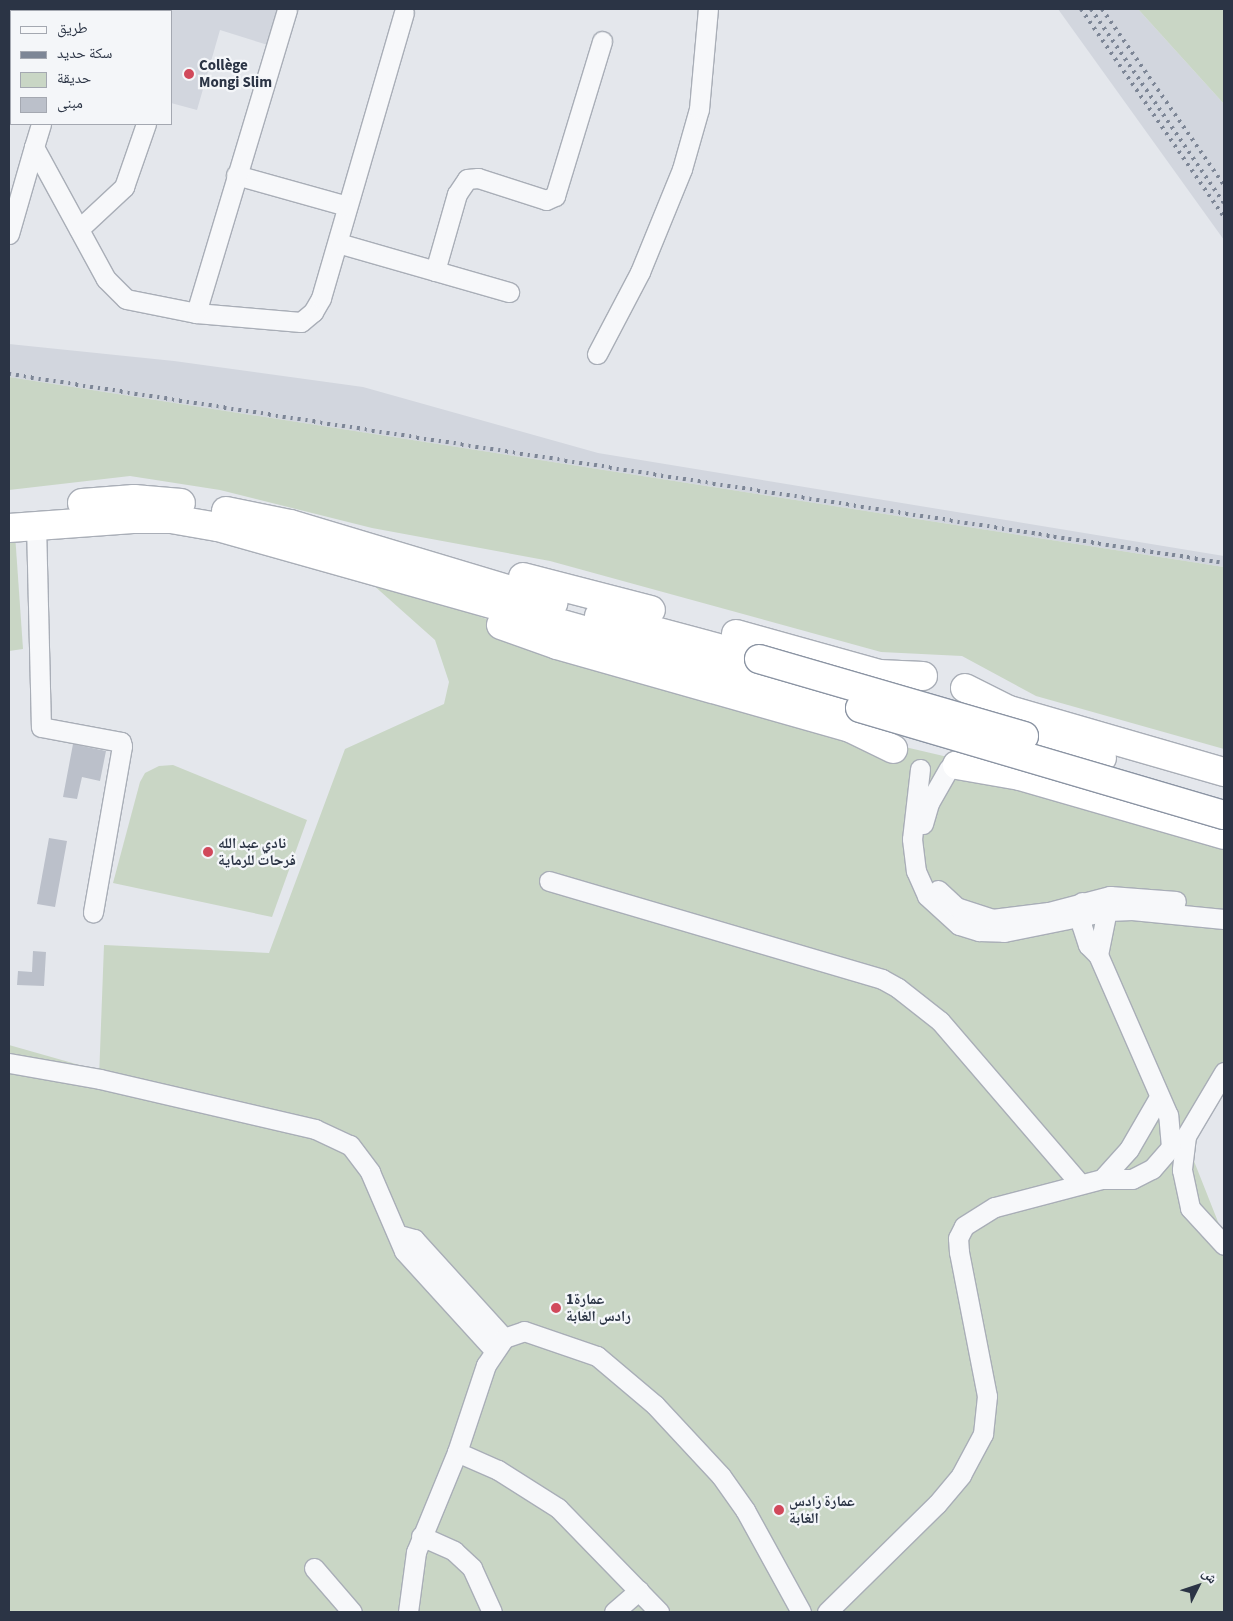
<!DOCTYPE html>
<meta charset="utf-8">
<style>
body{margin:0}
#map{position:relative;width:1233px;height:1621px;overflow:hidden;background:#e4e7ec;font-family:"Source Sans 3","Noto Naskh Arabic",sans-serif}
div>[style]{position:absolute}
.built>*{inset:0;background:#d2d6de}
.green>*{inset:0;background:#c9d6c5}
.building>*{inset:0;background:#bbc0ca}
.roads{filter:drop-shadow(1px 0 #a9aeb7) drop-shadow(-1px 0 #a9aeb7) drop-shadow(0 1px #a9aeb7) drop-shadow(0 -1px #a9aeb7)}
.minor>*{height:19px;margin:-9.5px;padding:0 9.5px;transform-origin:9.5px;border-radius:9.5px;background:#f7f8fa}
.highway>*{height:28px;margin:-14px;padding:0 14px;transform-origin:14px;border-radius:14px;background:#fff}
.rail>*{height:4px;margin-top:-2px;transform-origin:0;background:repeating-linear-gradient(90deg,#7d8696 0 2.5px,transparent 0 7.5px)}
.bridges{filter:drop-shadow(1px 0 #8b94a3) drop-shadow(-1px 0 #8b94a3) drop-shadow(0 1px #8b94a3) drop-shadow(0 -1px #8b94a3)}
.highway-bridge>*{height:28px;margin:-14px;padding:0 14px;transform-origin:14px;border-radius:14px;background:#fff}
.dots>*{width:14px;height:14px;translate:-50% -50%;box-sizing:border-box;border:2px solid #f4f6f9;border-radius:50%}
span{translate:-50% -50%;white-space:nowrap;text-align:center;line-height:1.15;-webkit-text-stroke:4.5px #f4f6f9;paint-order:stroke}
.poi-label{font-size:15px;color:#2b3445;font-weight:700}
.left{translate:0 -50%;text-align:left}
.frame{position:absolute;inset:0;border:10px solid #2b3445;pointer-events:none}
.legend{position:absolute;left:10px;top:10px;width:162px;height:115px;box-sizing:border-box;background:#f4f6f9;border:1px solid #a4a8b1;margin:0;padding:6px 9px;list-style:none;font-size:15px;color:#2b3445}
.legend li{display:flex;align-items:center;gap:10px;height:25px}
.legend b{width:25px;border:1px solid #a4a8b1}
.north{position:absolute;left:1173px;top:1561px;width:50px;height:50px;-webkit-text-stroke:4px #f4f6f9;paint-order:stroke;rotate:49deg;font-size:14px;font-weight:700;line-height:20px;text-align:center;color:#2b3445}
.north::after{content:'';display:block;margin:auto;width:18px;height:22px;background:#2b3445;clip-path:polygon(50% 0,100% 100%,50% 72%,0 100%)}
</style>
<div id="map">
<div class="built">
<div style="clip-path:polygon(141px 9px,280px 9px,271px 46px,220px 30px,197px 110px,171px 103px,171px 11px)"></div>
<div style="clip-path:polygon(1058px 9px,1138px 9px,1224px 104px,1224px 240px)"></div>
<div style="clip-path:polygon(9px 344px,174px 361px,363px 387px,598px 453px,1224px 556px,1224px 567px,9px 377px)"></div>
</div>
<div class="green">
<div style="clip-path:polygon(1138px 9px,1224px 9px,1224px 104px)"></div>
<div style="clip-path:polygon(9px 377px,1224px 567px,1224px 749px,1036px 696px,962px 656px,881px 652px,550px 561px,372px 528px,220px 490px,130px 476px,9px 490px)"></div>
<div style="clip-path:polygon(15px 534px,23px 649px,9px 651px,9px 535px)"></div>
<div style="clip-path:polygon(362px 575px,529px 634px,905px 747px,1059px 783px,1224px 807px,1224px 1087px,1188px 1146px,1224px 1237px,1224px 1612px,9px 1612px,9px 1045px,90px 1068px,99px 1078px,104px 945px,269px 953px,345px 749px,444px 704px,449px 682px,435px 640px)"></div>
<div style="clip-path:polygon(173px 765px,307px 820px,272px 917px,113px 883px,140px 782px,145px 773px,159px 766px)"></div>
</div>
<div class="building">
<div style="clip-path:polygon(73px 744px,106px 751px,100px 781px,82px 777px,77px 799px,63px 797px)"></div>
<div style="clip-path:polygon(49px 838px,67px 841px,55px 907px,37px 904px)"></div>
<div style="clip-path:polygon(33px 951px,46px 952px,44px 986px,17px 985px,18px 971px,32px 972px)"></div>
</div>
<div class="roads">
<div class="minor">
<div style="left:73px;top:11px;width:2px;rotate:-63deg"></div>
<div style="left:41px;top:124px;width:24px;rotate:107deg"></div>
<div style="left:34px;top:147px;width:150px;rotate:61.4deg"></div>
<div style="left:106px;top:279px;width:28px;rotate:45deg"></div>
<div style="left:126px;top:299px;width:71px;rotate:11.3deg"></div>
<div style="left:196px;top:313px;width:105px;rotate:4.9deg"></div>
<div style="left:301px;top:322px;width:16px;rotate:-40deg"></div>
<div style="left:313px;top:312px;width:16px;rotate:-60deg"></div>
<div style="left:321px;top:298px;width:297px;rotate:-73.8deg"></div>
<div style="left:236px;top:175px;width:115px;rotate:15.6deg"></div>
<div style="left:79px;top:229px;width:62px;rotate:-43deg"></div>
<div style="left:124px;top:187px;width:67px;rotate:-70.8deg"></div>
<div style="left:9px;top:234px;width:91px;rotate:-74deg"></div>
<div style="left:338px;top:243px;width:178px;rotate:16deg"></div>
<div style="left:435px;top:271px;width:80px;rotate:-74.1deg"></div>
<div style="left:457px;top:194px;width:18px;rotate:-56deg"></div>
<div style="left:467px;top:179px;width:11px;rotate:-5deg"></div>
<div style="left:478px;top:178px;width:71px;rotate:17.9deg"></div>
<div style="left:546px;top:200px;width:10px;rotate:-24deg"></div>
<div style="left:555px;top:196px;width:162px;rotate:-73.1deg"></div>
<div style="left:196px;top:313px;width:317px;rotate:-73.3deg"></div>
<div style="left:597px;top:354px;width:93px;rotate:-62.3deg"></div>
<div style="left:640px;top:272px;width:111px;rotate:-67.8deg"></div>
<div style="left:682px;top:169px;width:62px;rotate:-74.2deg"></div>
<div style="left:699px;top:109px;width:100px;rotate:-84.9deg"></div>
<div style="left:36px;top:524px;width:203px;rotate:88.6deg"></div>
<div style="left:41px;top:727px;width:81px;rotate:10.6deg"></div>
<div style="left:121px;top:742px;width:4px;rotate:76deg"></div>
<div style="left:122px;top:746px;width:169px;rotate:99.9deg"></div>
<div style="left:920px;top:769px;width:70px;rotate:96.5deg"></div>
<div style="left:912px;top:839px;width:32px;rotate:83deg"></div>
<div style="left:916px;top:871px;width:27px;rotate:66deg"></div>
<div style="left:927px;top:896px;width:43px;rotate:42.2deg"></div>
<div style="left:959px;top:925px;width:21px;rotate:17deg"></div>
<div style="left:979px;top:931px;width:25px;rotate:2deg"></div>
<div style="left:1004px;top:932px;width:105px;rotate:-11.5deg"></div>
<div style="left:1107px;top:911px;width:25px;rotate:-2deg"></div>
<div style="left:1132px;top:910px;width:92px;rotate:5.6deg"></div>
<div style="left:923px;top:824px;width:22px;rotate:-74deg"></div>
<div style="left:929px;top:803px;width:40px;rotate:-60.3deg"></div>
<div style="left:549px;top:881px;width:347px;rotate:16.4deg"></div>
<div style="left:882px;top:979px;width:18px;rotate:29deg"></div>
<div style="left:898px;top:988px;width:53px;rotate:38.2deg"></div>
<div style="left:940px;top:1021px;width:215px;rotate:49.3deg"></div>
<div style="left:938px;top:890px;width:25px;rotate:43deg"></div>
<div style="left:956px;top:907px;width:38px;rotate:18deg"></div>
<div style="left:992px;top:919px;width:57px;rotate:-7deg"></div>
<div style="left:1049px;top:912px;width:63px;rotate:-14.7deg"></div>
<div style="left:1110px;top:896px;width:66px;rotate:4.3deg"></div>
<div style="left:1098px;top:955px;width:56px;rotate:-78.7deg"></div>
<div style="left:9px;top:1063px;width:92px;rotate:10deg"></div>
<div style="left:100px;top:1079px;width:221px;rotate:13.1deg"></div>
<div style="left:315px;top:1129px;width:38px;rotate:25deg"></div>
<div style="left:350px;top:1145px;width:34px;rotate:53deg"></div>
<div style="left:370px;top:1172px;width:86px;rotate:66.7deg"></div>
<div style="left:404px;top:1251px;width:134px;rotate:47.7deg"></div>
<div style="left:1224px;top:1072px;width:74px;rotate:120.7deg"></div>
<div style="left:1186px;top:1136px;width:34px;rotate:97deg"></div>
<div style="left:1182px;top:1170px;width:39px;rotate:78deg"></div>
<div style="left:1190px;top:1208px;width:50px;rotate:47.4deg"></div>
<div style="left:1102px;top:1179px;width:40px;rotate:-48deg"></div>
<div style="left:1129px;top:1149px;width:58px;rotate:-59.9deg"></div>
<div style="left:399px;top:1235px;width:16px;rotate:15deg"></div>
<div style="left:414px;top:1239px;width:134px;rotate:47.7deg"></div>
<div style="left:457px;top:1452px;width:45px;rotate:23.7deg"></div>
<div style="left:498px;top:1470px;width:71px;rotate:32.3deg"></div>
<div style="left:558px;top:1508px;width:145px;rotate:45.8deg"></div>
<div style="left:421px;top:1536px;width:36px;rotate:24deg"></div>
<div style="left:454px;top:1551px;width:25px;rotate:43deg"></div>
<div style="left:472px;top:1568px;width:48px;rotate:65.6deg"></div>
<div style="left:314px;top:1568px;width:58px;rotate:49.2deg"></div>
<div style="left:408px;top:1612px;width:61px;rotate:-82.4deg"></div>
<div style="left:416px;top:1552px;width:108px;rotate:-67.7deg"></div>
<div style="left:457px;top:1452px;width:92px;rotate:-71.6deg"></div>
<div style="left:486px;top:1365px;width:32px;rotate:-56deg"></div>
<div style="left:504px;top:1338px;width:21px;rotate:-19deg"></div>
<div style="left:524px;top:1331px;width:77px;rotate:18.9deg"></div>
<div style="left:597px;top:1356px;width:76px;rotate:40.2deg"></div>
<div style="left:655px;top:1405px;width:97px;rotate:47.1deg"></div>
<div style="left:721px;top:1476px;width:42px;rotate:54.8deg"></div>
<div style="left:745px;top:1510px;width:116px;rotate:61.2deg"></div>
<div style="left:614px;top:1612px;width:33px;rotate:-41deg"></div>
<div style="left:827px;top:1612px;width:154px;rotate:-44.5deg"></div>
<div style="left:937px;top:1504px;width:38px;rotate:-50deg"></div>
<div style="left:961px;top:1475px;width:47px;rotate:-61.8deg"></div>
<div style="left:983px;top:1434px;width:38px;rotate:-84deg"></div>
<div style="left:987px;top:1396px;width:147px;rotate:-101deg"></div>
<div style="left:959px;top:1252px;width:14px;rotate:-94deg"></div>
<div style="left:958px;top:1238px;width:13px;rotate:-63deg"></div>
<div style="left:964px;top:1226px;width:36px;rotate:-32deg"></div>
<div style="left:995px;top:1207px;width:111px;rotate:-14.7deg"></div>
<div style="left:1102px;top:1179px;width:30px"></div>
<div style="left:1132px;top:1179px;width:22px;rotate:-27deg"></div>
<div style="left:1152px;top:1169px;width:29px;rotate:-49deg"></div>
<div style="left:1171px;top:1147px;width:32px;rotate:-95deg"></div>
<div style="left:1168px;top:1115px;width:175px;rotate:-113.6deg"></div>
<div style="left:1098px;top:955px;width:14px;rotate:-135deg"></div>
<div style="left:1088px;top:945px;width:20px;rotate:-108deg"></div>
<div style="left:1082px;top:926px;width:24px;rotate:-90deg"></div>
</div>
<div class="highway">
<div style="left:82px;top:503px;width:52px;rotate:-4.4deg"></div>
<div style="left:134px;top:499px;width:47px;rotate:4.9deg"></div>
<div style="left:226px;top:511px;width:65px;rotate:11.5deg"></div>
<div style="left:290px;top:524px;width:275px;rotate:16.7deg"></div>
<div style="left:9px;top:528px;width:124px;rotate:-4.2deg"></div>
<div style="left:133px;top:519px;width:38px"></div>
<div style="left:171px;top:519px;width:48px;rotate:9.7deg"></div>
<div style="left:218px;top:527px;width:667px;rotate:15.74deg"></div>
<div style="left:523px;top:577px;width:132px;rotate:14.5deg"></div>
<div style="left:599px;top:616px;width:166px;rotate:15deg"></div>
<div style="left:501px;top:625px;width:59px;rotate:19.7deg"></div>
<div style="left:557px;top:645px;width:305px;rotate:15.8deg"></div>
<div style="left:850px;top:728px;width:48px;rotate:26deg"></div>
<div style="left:736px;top:634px;width:148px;rotate:15.6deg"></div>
<div style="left:879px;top:674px;width:44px;rotate:2.6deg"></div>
<div style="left:965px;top:688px;width:49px;rotate:26.6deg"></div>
<div style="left:1009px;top:710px;width:224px;rotate:16.1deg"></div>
<div style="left:1024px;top:736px;width:81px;rotate:15.8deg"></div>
<div style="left:957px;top:765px;width:64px;rotate:9.9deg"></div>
<div style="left:1020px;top:776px;width:212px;rotate:16.1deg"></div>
</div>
</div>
<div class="rail">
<div style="left:1081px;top:9px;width:252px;rotate:55.5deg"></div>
<div style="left:1091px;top:9px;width:235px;rotate:55.6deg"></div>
<div style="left:1102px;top:9px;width:214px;rotate:55.3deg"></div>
<div style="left:9px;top:374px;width:1230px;rotate:8.84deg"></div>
</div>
<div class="bridges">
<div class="highway-bridge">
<div style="left:759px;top:659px;width:276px;rotate:16.2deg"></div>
<div style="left:860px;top:708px;width:379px;rotate:16.4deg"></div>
</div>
</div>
<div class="dots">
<div style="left:189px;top:74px;background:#d1495b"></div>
<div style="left:208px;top:852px;background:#d1495b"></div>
<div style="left:556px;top:1308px;background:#d1495b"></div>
<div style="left:779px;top:1510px;background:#d1495b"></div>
</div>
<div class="poi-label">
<span class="left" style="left:199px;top:74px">Collège<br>Mongi Slim</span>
<span class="left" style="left:218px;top:852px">نادي عبد الله<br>فرحات للرماية</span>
<span class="left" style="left:566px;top:1308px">1عمارة<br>رادس الغابة</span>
<span class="left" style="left:789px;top:1510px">عمارة رادس<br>الغابة</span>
</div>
<div class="frame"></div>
<ul class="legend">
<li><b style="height:6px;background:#f7f8fa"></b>طريق</li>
<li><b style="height:6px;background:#7d8696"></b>سكة حديد</li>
<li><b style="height:14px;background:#c9d6c5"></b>حديقة</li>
<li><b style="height:14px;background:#bbc0ca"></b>مبنى</li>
</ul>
<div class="north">ش</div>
</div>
